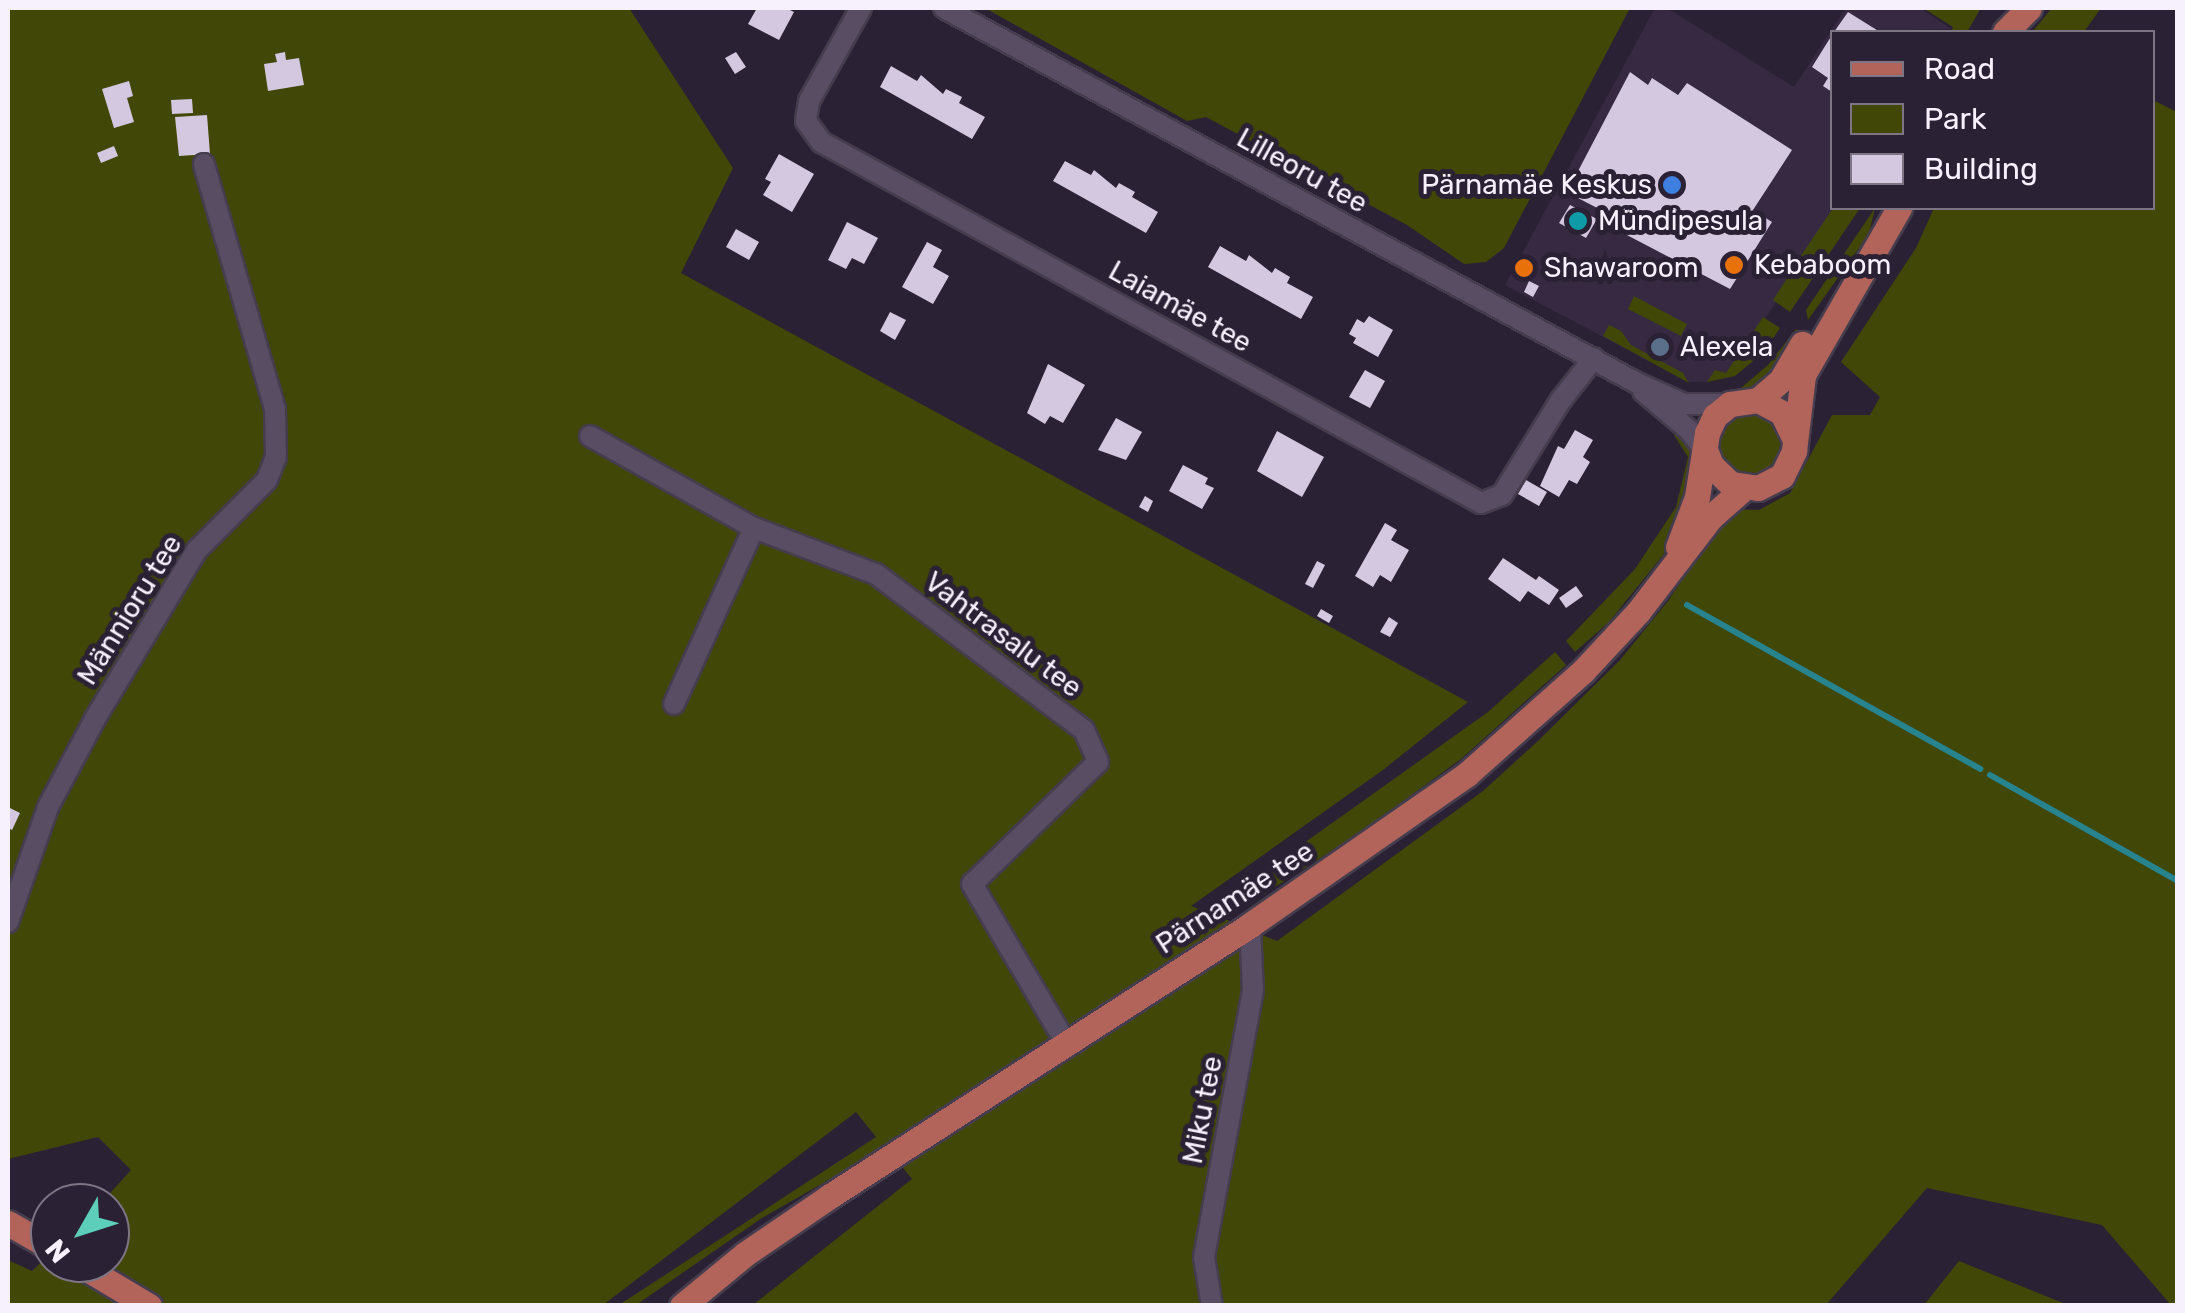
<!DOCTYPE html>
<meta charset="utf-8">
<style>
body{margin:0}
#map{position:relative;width:2185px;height:1313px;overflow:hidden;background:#2b2134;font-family:Rubik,sans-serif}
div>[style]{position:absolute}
.built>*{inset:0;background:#372942}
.green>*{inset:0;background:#404707}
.round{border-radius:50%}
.stream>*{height:6px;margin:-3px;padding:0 3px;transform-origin:3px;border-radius:3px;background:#27838e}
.building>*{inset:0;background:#d4c7e0}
.roads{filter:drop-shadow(2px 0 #453d4d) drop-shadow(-2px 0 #453d4d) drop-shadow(0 2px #453d4d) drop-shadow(0 -2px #453d4d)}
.minor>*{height:20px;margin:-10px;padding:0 10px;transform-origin:10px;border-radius:10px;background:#584d62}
.major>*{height:25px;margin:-12.5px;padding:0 12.5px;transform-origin:12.5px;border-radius:12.5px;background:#b2645a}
.dots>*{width:28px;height:28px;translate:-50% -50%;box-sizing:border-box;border:5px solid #2b2134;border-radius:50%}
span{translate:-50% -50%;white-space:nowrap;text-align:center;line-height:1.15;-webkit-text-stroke:10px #2b2134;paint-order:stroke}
.street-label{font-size:28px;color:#f7f0fd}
.poi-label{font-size:28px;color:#f7f0fd}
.right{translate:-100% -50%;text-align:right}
.left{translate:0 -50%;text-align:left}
.frame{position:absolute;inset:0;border:10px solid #f7f0fd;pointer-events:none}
.legend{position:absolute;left:1830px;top:30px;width:325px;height:180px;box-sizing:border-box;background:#2b2134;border:2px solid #7d7484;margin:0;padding:12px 18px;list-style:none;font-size:30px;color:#f7f0fd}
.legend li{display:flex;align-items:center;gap:20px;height:50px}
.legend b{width:50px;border:2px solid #7d7484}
.north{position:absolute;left:30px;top:1183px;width:100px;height:100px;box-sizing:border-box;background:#2b2134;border:2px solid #7d7484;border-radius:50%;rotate:231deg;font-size:28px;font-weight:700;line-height:40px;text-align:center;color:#f7f0fd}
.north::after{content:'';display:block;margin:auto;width:35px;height:45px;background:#5dceb9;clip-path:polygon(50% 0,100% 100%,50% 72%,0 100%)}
</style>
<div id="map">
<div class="built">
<div style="clip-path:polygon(1655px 8px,1667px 8px,1794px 87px,1846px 8px,1920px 8px,1951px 29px,1832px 32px,1832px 208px,1836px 208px,1729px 375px,1707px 382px,1688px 382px,1505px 285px)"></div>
</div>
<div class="green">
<div style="clip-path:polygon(8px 8px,629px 8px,733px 168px,681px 273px,1468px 702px,1383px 770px,1191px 906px,1207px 912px,1488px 712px,1555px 652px,1566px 665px,1461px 759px,1358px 834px,1225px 919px,1277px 941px,1483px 791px,1539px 740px,1620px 660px,1668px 601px,1730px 509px,1759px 510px,1790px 493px,1832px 415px,1870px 415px,1880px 397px,1841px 362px,1916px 248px,1934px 208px,2152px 208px,2153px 100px,2177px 112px,2177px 1305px,2171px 1305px,2102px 1225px,1927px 1188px,1826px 1305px,753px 1305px,912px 1179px,886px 1147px,762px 1218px,636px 1305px,619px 1305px,876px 1137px,856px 1112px,603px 1305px,8px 1305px,8px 1260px,32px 1271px,50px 1254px,50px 1263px,110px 1263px,110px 1203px,101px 1203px,131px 1170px,98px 1137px,8px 1159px)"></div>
<div style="clip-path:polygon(985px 8px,1630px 8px,1504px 248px,1486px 262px,1464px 264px,1407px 225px,1206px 117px,1187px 121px)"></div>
<div style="clip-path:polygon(1923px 8px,1981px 8px,1967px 32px,1951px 32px,1953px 27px)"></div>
<div style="clip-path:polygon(2052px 8px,2101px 8px,2084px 32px,2032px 32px)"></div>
<div style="clip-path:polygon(1833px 208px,1860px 208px,1790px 312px,1773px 300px,1790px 274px,1780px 262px,1794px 266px)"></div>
<div style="clip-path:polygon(1875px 208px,1869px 234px,1808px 320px,1806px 310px)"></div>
<div style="clip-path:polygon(1634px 296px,1687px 324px,1681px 336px,1628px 309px)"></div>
<div style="clip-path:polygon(1763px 317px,1780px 328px,1763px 353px,1735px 376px,1707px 382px,1715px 370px,1726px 373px)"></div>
<div style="clip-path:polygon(1609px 325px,1621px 331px,1631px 345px,1683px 373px,1689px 383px,1603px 336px)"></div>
<div style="clip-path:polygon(1796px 329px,1800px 331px,1777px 370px,1755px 389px,1735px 393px,1768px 365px)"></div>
<div class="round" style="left:1720px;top:414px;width:60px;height:60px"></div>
<div style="clip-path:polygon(1677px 429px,1695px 455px,1695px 469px,1668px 549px,1609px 622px,1575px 652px,1566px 641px,1635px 569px,1676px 507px,1688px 457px,1674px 435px)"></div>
<div style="clip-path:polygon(1959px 1261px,2068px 1305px,1924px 1305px)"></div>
</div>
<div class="stream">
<div style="left:1687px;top:605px;width:336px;rotate:29.2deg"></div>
<div style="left:1990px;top:775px;width:216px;rotate:29.4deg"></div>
</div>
<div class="building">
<div style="clip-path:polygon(757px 8px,786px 8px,794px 12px,779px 40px,748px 24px)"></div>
<div style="clip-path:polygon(1848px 12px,1880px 32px,1834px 32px)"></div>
<div style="clip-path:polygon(1832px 35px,1832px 92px,1823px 86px,1828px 78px,1812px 67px)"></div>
<div style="clip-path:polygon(285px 52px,286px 60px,299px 58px,304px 85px,268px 91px,264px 64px,277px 62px,275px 54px)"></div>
<div style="clip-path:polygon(736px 52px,746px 67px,735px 74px,725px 58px)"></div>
<div style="clip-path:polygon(891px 66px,917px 81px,921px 75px,943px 94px,946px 89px,962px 97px,959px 103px,985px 117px,972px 139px,880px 87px)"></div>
<div style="clip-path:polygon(1630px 72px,1648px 85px,1652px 78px,1678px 95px,1687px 83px,1792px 150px,1753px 210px,1772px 222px,1730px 289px,1602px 222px,1607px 213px,1572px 195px,1576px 175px)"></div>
<div style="clip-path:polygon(129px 81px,133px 96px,127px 98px,134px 122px,114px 128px,102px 89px)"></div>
<div style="clip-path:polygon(192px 99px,193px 113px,172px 114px,171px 100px)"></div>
<div style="clip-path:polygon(207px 115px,210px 154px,179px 156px,175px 117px)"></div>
<div style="clip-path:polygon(114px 146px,118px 156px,101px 163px,97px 153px)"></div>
<div style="clip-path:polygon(779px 154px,814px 174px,792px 212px,763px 195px,771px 182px,765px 179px)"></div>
<div style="clip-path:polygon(1065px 161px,1091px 175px,1094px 170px,1116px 188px,1119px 183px,1135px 192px,1132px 197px,1158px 212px,1146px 233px,1053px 181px)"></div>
<div style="clip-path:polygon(1570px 205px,1597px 219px,1586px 238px,1559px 223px)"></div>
<div style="clip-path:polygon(847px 222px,878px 238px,864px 264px,852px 258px,846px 269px,828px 260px)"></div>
<div style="clip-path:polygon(736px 229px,759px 242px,749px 260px,726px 247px)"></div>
<div style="clip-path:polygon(927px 242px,942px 250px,933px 267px,949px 276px,933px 304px,902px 287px)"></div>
<div style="clip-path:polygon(1220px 246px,1246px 261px,1249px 255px,1272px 273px,1275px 268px,1290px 277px,1287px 283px,1313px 297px,1301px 319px,1208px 267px)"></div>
<div style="clip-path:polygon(1529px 281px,1539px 286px,1533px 297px,1524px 292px)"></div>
<div style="clip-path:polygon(890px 312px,906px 320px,895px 340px,880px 331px)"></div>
<div style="clip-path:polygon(1369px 316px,1393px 330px,1378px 357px,1353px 343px,1356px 338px,1349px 334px,1357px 319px,1364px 323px)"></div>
<div style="clip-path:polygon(1048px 364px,1085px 385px,1063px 423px,1050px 416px,1045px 424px,1027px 413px)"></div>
<div style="clip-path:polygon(1365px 370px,1385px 381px,1370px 408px,1349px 397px)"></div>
<div style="clip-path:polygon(1116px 418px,1142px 432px,1126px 460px,1098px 450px)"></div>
<div style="clip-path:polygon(1575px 430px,1593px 440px,1583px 457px,1590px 462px,1577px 484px,1569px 480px,1559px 497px,1540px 486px,1558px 446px,1564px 449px)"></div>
<div style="clip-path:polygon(1277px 431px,1324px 457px,1302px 497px,1257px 471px)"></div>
<div style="clip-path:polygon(1183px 465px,1208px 478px,1205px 484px,1214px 488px,1202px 509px,1169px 491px)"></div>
<div style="clip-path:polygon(1526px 480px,1547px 492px,1539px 506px,1518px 494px)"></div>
<div style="clip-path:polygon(1145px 496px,1153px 501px,1148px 512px,1139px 507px)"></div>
<div style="clip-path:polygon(1385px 523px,1397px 530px,1391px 540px,1409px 550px,1391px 582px,1380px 575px,1373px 587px,1355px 576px)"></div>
<div style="clip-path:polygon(1503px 558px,1536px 580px,1539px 576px,1559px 590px,1549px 605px,1528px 591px,1520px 602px,1488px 579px)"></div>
<div style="clip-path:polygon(1317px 561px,1325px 565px,1313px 588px,1305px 584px)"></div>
<div style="clip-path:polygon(1576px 586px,1583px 596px,1566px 608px,1559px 598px)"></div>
<div style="clip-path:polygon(1321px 609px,1333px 616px,1329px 623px,1317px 616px)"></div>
<div style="clip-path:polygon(1389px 617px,1398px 623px,1390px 637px,1380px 632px)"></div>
<div style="clip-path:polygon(8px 807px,20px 813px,12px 830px,8px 828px)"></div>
</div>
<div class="roads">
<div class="minor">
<div style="left:861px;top:8px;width:107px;rotate:119.2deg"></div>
<div style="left:809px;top:101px;width:20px;rotate:99deg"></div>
<div style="left:806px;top:121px;width:26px;rotate:54deg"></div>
<div style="left:821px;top:142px;width:752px;rotate:28.68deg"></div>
<div style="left:1481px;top:503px;width:22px;rotate:-21deg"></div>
<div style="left:1502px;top:495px;width:112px;rotate:-58.2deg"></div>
<div style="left:1561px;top:400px;width:53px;rotate:-51.8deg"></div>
<div style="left:944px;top:8px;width:786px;rotate:28.42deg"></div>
<div style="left:1635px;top:382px;width:54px;rotate:24.2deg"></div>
<div style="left:1684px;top:404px;width:46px"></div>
<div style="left:1643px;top:391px;width:60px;rotate:40.3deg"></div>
<div style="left:1689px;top:430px;width:28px;rotate:52deg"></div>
<div style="left:590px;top:436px;width:188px;rotate:29.3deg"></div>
<div style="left:754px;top:528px;width:130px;rotate:20.7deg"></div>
<div style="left:876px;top:574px;width:260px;rotate:36.9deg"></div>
<div style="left:1084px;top:730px;width:35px;rotate:66deg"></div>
<div style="left:1098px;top:762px;width:175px;rotate:135.9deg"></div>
<div style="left:972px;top:884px;width:185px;rotate:59.4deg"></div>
<div style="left:674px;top:704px;width:193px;rotate:-65.6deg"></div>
<div style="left:8px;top:922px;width:122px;rotate:-70.8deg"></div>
<div style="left:48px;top:807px;width:102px;rotate:-61.9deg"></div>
<div style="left:96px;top:717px;width:194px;rotate:-58.9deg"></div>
<div style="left:196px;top:551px;width:100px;rotate:-45deg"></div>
<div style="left:267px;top:480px;width:25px;rotate:-69deg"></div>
<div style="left:276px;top:457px;width:48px;rotate:-91.2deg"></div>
<div style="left:275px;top:409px;width:255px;rotate:-106.2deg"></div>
<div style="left:1212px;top:1306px;width:50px;rotate:-99.3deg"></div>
<div style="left:1204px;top:1257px;width:270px;rotate:-79.6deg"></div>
<div style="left:1253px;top:991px;width:66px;rotate:-92.6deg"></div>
</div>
<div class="major">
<div style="left:2005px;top:32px;width:34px;rotate:-45deg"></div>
<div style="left:1758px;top:400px;width:30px;rotate:-41deg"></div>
<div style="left:1781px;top:380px;width:42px;rotate:-59.7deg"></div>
<div style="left:1706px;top:452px;width:14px;rotate:69deg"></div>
<div style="left:1711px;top:465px;width:28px;rotate:44deg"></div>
<div style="left:1731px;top:484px;width:27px;rotate:8deg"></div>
<div style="left:1758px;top:488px;width:27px;rotate:-27deg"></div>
<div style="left:1782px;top:476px;width:28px;rotate:-64deg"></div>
<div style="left:1794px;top:451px;width:77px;rotate:-83.2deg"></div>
<div style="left:1803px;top:375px;width:193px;rotate:-60.1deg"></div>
<div style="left:1678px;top:547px;width:53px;rotate:-69.2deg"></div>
<div style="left:1697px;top:497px;width:65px;rotate:-81.1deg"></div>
<div style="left:1707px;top:433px;width:19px;rotate:-65deg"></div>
<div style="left:1715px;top:416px;width:19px;rotate:-39deg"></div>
<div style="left:1730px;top:404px;width:28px;rotate:-8deg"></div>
<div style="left:1758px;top:400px;width:27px;rotate:28deg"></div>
<div style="left:1782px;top:413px;width:28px;rotate:64deg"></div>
<div style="left:8px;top:1223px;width:48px;rotate:29.7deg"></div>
<div style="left:77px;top:1263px;width:84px;rotate:30.8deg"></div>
<div style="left:682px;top:1306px;width:82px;rotate:-39.5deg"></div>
<div style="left:745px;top:1254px;width:103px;rotate:-34.3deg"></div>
<div style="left:830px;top:1196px;width:500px;rotate:-32.8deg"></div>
<div style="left:1250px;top:925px;width:264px;rotate:-34.8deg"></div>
<div style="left:1467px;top:774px;width:155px;rotate:-41.6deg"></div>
<div style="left:1583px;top:671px;width:81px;rotate:-47deg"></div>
<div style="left:1638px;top:612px;width:120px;rotate:-52.5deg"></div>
<div style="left:1711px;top:517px;width:44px;rotate:-41.3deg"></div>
</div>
</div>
<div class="dots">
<div style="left:1672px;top:185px;background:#3f7fe0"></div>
<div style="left:1578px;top:221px;background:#0f9aa8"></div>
<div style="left:1734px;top:265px;background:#e8710a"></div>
<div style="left:1524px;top:268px;background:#e8710a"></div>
<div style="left:1660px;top:347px;background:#5c6f8a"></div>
</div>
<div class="street-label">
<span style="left:1302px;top:171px;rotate:29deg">Lilleoru tee</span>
<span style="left:1180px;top:307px;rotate:29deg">Laiamäe tee</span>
<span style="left:130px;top:610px;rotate:-58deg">Männioru tee</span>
<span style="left:1003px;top:635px;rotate:37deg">Vahtrasalu tee</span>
<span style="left:1235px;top:898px;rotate:-33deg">Pärnamäe tee</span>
<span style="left:1203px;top:1110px;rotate:-79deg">Miku tee</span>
</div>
<div class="poi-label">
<span class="right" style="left:1652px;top:185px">Pärnamäe Keskus</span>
<span class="left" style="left:1598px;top:221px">Mündipesula</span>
<span class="left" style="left:1754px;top:265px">Kebaboom</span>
<span class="left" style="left:1544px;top:268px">Shawaroom</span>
<span class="left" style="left:1680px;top:347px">Alexela</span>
</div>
<div class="frame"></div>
<ul class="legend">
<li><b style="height:12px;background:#b2645a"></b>Road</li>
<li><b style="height:28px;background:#404707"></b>Park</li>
<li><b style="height:28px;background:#d4c7e0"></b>Building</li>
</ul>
<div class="north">N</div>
</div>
